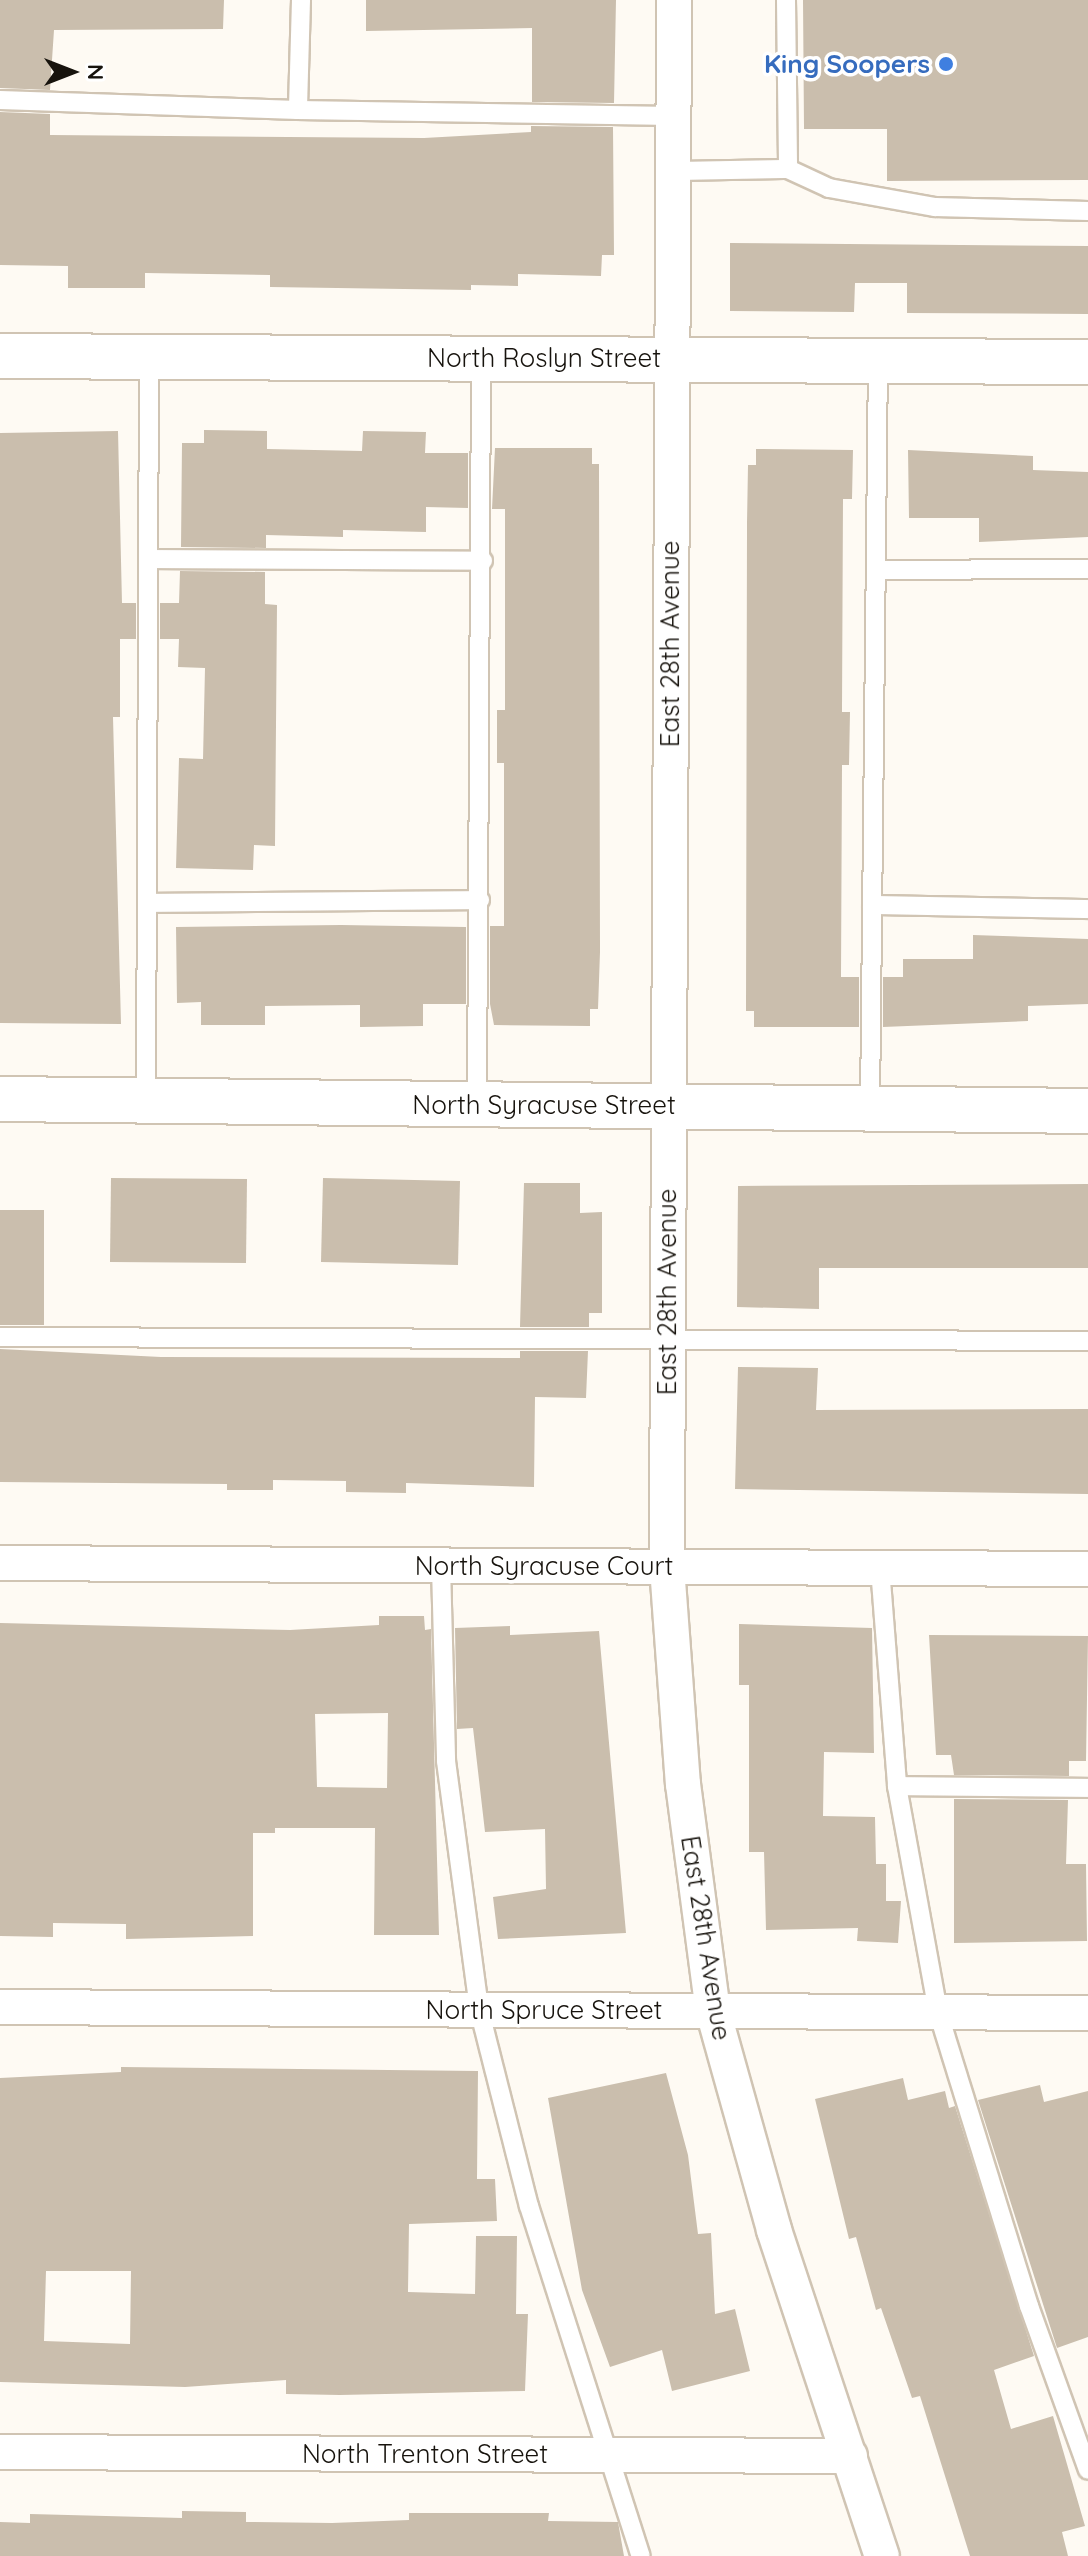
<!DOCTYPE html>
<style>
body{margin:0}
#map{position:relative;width:1088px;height:2556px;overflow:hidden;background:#fefaf3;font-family:Quicksand,sans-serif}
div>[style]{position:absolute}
.building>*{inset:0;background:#cabead}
.roads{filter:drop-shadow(2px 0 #d0c4b3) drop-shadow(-2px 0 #d0c4b3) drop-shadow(0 2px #d0c4b3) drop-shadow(0 -2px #d0c4b3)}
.lane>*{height:18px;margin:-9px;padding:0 9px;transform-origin:9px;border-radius:9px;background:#fff}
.street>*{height:34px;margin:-17px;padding:0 17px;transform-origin:17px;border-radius:17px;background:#fff}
.secondary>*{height:44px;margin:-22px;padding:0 22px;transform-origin:22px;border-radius:22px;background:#fff}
.dots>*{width:22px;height:22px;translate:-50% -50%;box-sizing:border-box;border:4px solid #fff;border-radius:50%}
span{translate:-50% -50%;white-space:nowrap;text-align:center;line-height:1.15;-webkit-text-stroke:7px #fff;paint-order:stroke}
.shop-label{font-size:26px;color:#366cbe;font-weight:700}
.right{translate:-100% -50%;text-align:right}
.street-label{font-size:26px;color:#17130d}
.north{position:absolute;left:32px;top:32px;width:80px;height:80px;-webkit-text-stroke:6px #fff;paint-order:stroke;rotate:90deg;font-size:22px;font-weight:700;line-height:32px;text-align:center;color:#17130d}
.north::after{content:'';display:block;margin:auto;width:28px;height:36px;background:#17130d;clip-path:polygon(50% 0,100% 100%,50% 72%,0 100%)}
</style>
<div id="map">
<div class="building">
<div style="clip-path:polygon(0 0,224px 0,223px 29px,54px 30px,50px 90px,0 88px)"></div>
<div style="clip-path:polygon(366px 0,616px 0,614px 103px,532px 102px,532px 28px,366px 31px)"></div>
<div style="clip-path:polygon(803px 0,1088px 0,1088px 180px,887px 181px,887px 129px,804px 129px)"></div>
<div style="clip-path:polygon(0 112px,50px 114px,50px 135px,424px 138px,531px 132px,531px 126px,613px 127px,614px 255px,602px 255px,601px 276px,518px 274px,518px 286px,471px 285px,471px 290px,270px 287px,270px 275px,145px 273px,145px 288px,68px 288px,68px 266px,0 265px)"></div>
<div style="clip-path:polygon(730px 243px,1088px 246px,1088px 314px,907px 313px,907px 283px,855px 283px,854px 312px,730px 311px)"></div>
<div style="clip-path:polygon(204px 430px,267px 431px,267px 449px,362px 451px,363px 431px,426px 432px,425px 453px,468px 453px,468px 508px,426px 507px,426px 532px,343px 530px,343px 537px,266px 535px,266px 548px,181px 547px,182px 443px,204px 443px)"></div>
<div style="clip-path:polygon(118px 431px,122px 603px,136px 603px,136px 639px,120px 639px,120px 717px,113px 717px,121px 1024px,0 1023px,0 433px)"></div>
<div style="clip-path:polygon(495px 448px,592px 448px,592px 464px,599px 464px,600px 952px,598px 1009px,590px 1009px,590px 1026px,494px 1025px,490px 1004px,490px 926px,504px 926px,504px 763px,497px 763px,497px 710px,505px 710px,505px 509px,492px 509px)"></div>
<div style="clip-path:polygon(756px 449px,853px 450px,852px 499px,843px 499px,842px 712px,850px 712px,849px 765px,842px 765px,841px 977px,859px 977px,859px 1027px,754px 1027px,754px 1011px,746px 1011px,747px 523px,748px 465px,756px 465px)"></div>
<div style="clip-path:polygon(908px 450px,1033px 456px,1033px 470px,1088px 472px,1088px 537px,979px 542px,979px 518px,909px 518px)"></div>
<div style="clip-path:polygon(180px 571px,265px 572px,265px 604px,277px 605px,275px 846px,254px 845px,253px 870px,176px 868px,179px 758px,203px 759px,205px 668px,178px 667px,179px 639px,160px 639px,160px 603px,179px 603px)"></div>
<div style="clip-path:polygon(341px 925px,466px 927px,466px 1004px,423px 1004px,423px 1026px,360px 1027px,360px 1005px,265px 1006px,265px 1025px,201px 1025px,201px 1002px,177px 1003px,176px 927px)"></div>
<div style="clip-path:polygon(973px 935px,1088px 939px,1088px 1004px,1028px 1006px,1028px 1021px,883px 1027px,883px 977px,903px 977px,903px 959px,973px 959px)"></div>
<div style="clip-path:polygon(111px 1178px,247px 1179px,246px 1263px,110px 1262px)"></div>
<div style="clip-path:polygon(323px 1178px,460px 1181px,458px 1265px,321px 1262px)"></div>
<div style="clip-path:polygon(524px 1183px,580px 1183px,580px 1213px,602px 1212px,602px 1313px,589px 1313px,589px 1327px,520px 1327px)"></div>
<div style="clip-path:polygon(1088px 1184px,1088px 1268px,819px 1268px,819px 1309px,737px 1307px,738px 1186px)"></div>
<div style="clip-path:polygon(0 1210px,44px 1210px,44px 1325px,0 1325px)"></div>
<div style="clip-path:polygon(0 1349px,161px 1357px,520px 1358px,520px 1351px,588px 1351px,586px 1398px,535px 1397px,534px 1487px,406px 1483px,406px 1493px,346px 1492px,346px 1481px,273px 1480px,273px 1490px,227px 1490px,227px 1484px,0 1482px)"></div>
<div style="clip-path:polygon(738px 1367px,818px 1368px,816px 1410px,1088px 1409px,1088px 1494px,735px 1489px)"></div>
<div style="clip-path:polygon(evenodd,379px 1616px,424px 1616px,425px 1630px,431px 1629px,439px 1935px,374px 1935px,375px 1828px,275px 1828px,275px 1833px,253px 1833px,253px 1936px,126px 1939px,126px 1924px,53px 1923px,53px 1937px,0 1936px,0 1623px,290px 1630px,379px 1625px,379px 1616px,388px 1713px,387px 1788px,317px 1787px,315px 1714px,388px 1713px)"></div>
<div style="clip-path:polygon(739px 1624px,872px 1628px,874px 1753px,824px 1752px,823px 1816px,875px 1817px,876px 1864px,886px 1864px,886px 1901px,901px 1901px,898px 1943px,857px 1941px,858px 1928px,766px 1930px,764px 1852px,749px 1852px,749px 1685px,739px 1685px)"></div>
<div style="clip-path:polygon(510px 1626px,510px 1635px,599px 1631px,626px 1933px,498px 1939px,493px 1897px,546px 1889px,545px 1829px,485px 1832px,473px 1728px,457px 1729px,455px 1628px)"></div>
<div style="clip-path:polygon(929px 1635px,1088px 1636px,1086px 1761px,1069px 1761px,1069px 1776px,954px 1775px,951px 1755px,936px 1755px)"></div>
<div style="clip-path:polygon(954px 1799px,1068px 1800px,1066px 1864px,1086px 1864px,1087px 1941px,954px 1943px)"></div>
<div style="clip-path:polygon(evenodd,121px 2067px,478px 2071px,477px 2179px,495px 2179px,497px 2221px,409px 2224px,408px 2292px,475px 2294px,476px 2236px,517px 2236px,516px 2314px,528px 2314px,525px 2391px,340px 2395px,286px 2394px,286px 2380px,185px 2387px,0 2382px,0 2078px,121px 2072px,121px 2067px,46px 2271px,131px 2271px,130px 2344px,44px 2341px,46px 2271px)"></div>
<div style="clip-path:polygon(666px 2073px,688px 2155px,698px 2234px,711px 2233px,715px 2314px,735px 2309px,750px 2371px,672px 2391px,662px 2350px,610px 2367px,582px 2290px,548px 2098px)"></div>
<div style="clip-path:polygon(903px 2078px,908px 2100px,945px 2091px,949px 2108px,955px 2106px,1034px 2356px,994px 2370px,1011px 2429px,1053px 2416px,1085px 2526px,1062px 2532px,1068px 2556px,970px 2556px,920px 2396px,912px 2398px,881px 2308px,876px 2310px,856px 2237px,849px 2239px,815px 2099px)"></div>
<div style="clip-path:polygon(1040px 2085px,1044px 2102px,1088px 2091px,1088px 2337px,1057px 2348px,978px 2100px)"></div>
<div style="clip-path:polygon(182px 2511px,246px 2512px,246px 2522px,332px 2523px,409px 2520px,409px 2513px,549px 2513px,548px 2521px,618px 2522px,624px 2556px,0 2556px,0 2522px,30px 2523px,30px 2514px,182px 2518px)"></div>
</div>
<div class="roads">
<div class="lane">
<div style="left:301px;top:0;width:110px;rotate:91.6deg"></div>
<div style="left:298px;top:110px;width:375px;rotate:0.9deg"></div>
<div style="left:786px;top:0;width:169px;rotate:89.3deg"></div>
<div style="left:788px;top:169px;width:45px;rotate:24.9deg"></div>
<div style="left:829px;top:188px;width:108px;rotate:10.2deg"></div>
<div style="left:935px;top:207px;width:153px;rotate:1.5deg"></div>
<div style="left:0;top:100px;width:298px;rotate:1.9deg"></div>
<div style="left:673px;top:171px;width:115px;rotate:-1deg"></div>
<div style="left:152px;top:559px;width:331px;rotate:0.3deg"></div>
<div style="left:876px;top:570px;width:212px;rotate:-0.3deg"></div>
<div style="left:149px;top:903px;width:331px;rotate:-0.5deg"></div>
<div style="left:872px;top:905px;width:216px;rotate:1.1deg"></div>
<div style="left:146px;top:1100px;width:743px;rotate:-89.77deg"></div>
<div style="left:477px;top:1104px;width:746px;rotate:-89.69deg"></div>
<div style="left:870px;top:1108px;width:747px;rotate:-89.39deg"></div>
<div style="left:0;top:1337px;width:1088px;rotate:0.21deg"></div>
<div style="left:441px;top:1566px;width:195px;rotate:88.5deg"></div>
<div style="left:446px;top:1761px;width:250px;rotate:82.4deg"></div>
<div style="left:479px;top:2009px;width:203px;rotate:75.8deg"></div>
<div style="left:529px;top:2206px;width:367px;rotate:72.3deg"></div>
<div style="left:880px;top:1568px;width:219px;rotate:85.5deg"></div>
<div style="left:897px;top:1786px;width:230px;rotate:79.7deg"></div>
<div style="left:938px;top:2012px;width:308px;rotate:72.8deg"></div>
<div style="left:1029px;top:2306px;width:174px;rotate:70.2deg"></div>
<div style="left:897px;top:1786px;width:191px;rotate:0.6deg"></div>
</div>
<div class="street">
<div style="left:674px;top:0;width:1567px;rotate:90.26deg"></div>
<div style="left:667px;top:1567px;width:218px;rotate:85.8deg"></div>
<div style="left:683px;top:1784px;width:229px;rotate:82.5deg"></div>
<div style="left:713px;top:2011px;width:227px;rotate:74.4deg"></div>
<div style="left:774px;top:2230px;width:343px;rotate:71.7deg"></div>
<div style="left:0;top:1563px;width:1088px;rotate:0.32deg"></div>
<div style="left:0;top:2007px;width:1088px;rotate:0.32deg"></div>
<div style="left:0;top:2452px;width:850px;rotate:0.27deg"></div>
</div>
<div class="secondary">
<div style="left:0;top:356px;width:1088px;rotate:0.32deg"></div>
<div style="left:0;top:1099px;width:1088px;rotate:0.63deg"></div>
</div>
</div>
<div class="dots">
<div style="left:946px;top:64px;background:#3f7fe0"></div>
</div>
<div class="shop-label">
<span class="right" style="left:930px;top:64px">King Soopers</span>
</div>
<div class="street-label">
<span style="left:544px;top:358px">North Roslyn Street</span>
<span style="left:670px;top:644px;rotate:-90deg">East 28th Avenue</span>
<span style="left:544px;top:1105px">North Syracuse Street</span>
<span style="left:667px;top:1292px;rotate:-90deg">East 28th Avenue</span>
<span style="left:544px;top:1566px">North Syracuse Court</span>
<span style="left:706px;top:1938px;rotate:81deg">East 28th Avenue</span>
<span style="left:544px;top:2010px">North Spruce Street</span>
<span style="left:425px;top:2454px">North Trenton Street</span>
</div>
<div class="north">N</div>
</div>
